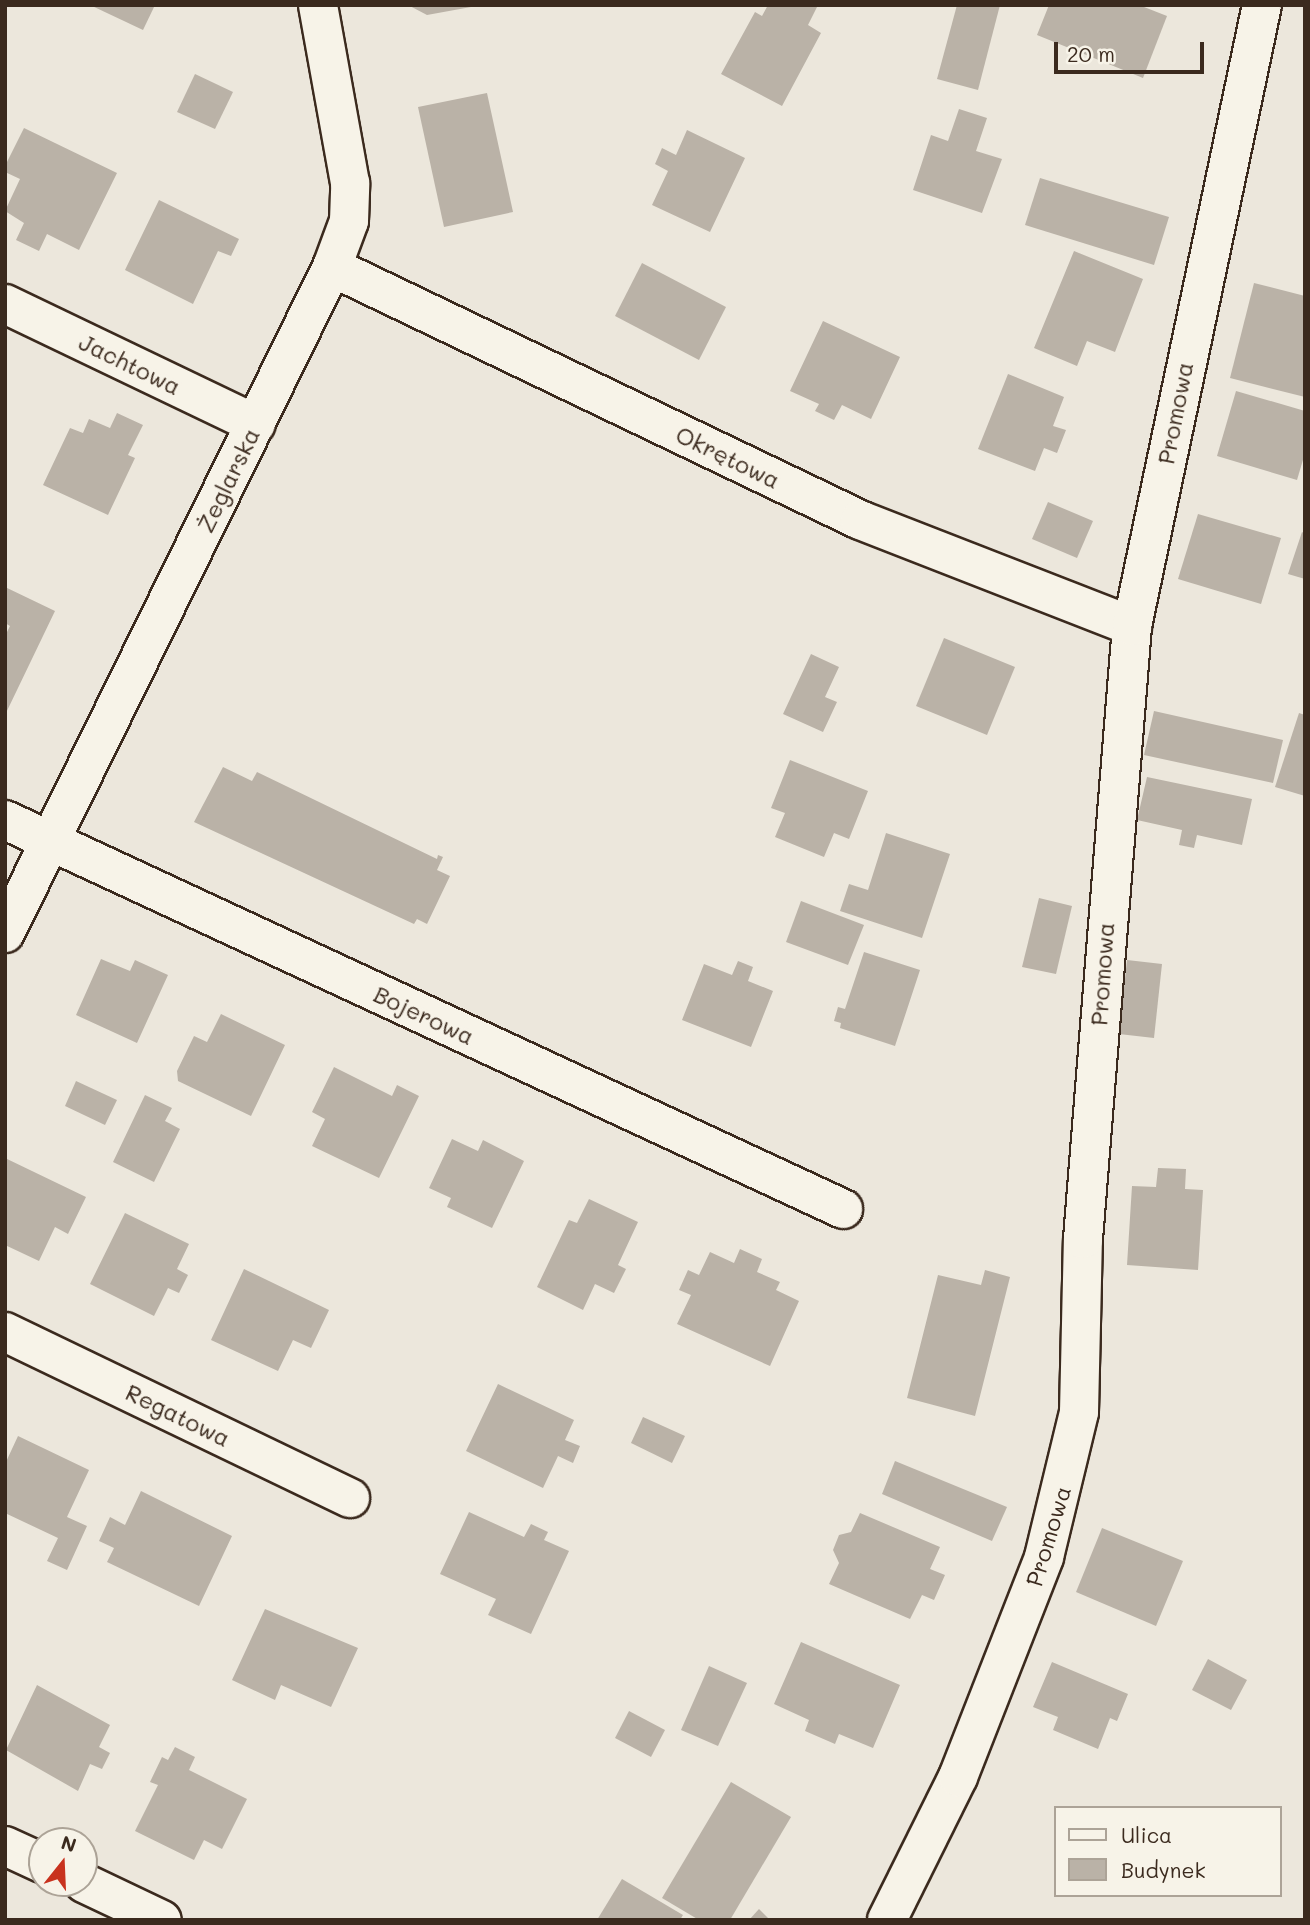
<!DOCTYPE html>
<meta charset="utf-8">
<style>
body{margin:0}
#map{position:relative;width:1310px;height:1925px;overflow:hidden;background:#ece7dc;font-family:Mali,sans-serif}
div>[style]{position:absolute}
.building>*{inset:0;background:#bab2a7}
.roads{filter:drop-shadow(2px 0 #3b2a1e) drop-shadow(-2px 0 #3b2a1e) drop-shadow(0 2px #3b2a1e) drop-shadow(0 -2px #3b2a1e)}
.minor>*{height:38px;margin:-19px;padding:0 19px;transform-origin:19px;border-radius:19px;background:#f7f3e8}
span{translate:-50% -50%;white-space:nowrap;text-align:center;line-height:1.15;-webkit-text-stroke:6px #f7f3e8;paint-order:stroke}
.street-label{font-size:23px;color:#3b2a1e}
.frame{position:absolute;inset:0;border:7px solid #3b2a1e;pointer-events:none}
.legend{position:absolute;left:1054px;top:1806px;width:228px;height:91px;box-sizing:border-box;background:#f7f3e8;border:2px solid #aca397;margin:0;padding:9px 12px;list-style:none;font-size:21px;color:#3b2a1e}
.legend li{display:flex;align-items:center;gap:14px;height:35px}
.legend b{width:35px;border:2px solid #aca397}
.north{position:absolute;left:28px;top:1827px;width:70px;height:70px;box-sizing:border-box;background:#f7f3e8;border:2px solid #aca397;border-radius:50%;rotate:18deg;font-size:19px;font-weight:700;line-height:28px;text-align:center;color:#3b2a1e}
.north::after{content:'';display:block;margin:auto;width:24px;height:32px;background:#c8321e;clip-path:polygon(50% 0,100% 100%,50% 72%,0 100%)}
.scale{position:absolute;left:1054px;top:42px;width:150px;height:32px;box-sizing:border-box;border:4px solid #3b2a1e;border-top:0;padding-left:9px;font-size:21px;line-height:24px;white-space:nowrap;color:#3b2a1e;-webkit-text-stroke:5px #f7f3e8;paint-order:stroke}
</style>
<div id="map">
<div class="building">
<div style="clip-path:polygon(90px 5px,155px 5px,143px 30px)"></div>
<div style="clip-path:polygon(408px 5px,471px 5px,471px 7px,427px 15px)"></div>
<div style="clip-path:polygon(768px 5px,818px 5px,808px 25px,821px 33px,782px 106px,721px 74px,755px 12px,762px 16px)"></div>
<div style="clip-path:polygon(957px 5px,1000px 5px,978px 90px,937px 79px)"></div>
<div style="clip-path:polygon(1049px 5px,1139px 5px,1167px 16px,1143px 78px,1037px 35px)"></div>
<div style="clip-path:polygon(195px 74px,233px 92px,215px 129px,177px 112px)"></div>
<div style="clip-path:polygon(487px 93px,513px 212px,444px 227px,418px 107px)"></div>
<div style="clip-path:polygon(959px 109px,987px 118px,976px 151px,1002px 159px,982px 213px,913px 190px,931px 135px,948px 141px)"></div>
<div style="clip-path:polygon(24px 128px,117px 173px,79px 250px,47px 234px,39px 251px,16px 240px,24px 223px,5px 211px,20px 179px,5px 172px,5px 166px)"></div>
<div style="clip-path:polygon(687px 130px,745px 158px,710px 232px,652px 205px,668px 171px,655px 164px,662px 148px,676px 155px)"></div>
<div style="clip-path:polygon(1040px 178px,1169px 217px,1154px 265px,1025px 225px)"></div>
<div style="clip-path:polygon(159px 200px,239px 239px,231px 256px,218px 251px,193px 304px,125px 270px)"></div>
<div style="clip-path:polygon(1074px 251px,1143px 279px,1115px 352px,1087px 341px,1077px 366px,1034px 348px)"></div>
<div style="clip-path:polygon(642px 263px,726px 307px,699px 360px,615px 316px)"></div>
<div style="clip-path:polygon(1254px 283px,1305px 296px,1305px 397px,1230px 378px)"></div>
<div style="clip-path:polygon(823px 321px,900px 357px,871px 419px,842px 405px,834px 420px,815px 411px,819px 404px,790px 391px)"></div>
<div style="clip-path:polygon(1008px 374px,1064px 397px,1053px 426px,1066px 430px,1057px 453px,1044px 448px,1035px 471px,978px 449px)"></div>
<div style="clip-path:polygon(1236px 391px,1305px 411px,1305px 453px,1297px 480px,1217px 456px)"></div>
<div style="clip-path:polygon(117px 413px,143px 425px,128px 455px,135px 458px,108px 515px,43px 485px,70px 428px,83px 433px,89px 419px,110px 428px)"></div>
<div style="clip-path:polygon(1048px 502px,1093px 521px,1077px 558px,1032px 539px)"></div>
<div style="clip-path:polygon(1198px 514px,1281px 538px,1261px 604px,1178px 579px)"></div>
<div style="clip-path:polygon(1302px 532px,1305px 534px,1305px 579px,1288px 574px)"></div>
<div style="clip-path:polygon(5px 587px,55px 611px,5px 715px,5px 636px,10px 626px,5px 623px)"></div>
<div style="clip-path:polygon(944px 638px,1015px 667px,987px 735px,916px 706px)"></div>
<div style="clip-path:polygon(811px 654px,839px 667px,825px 697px,837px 702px,823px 732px,783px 714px)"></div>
<div style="clip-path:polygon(1154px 711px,1283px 740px,1273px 783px,1144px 755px)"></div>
<div style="clip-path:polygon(1299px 713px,1305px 715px,1305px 796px,1275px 787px)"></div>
<div style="clip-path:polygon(790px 760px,868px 791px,849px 839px,834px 833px,824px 857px,775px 837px,785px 813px,771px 808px)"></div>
<div style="clip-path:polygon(223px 767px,252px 781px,257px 772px,437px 859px,438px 855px,443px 857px,437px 870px,450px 876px,427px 924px,417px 919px,414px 924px,194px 822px)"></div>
<div style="clip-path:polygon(1147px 777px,1252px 799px,1242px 845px,1197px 835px,1194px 848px,1179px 845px,1182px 830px,1137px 820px)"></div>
<div style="clip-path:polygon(886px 833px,950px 854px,922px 938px,840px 911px,849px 884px,868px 890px)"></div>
<div style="clip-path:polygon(1039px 898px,1072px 906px,1056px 974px,1022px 967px)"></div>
<div style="clip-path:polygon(801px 901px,864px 925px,848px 965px,786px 942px)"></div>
<div style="clip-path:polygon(864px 952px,920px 970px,895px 1046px,840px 1028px,841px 1023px,834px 1021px,838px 1007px,845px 1009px)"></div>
<div style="clip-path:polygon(101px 959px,130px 971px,135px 960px,168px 975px,137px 1043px,76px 1015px)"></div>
<div style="clip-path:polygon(1127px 960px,1162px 964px,1154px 1038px,1119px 1034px)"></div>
<div style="clip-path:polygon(738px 961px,753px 967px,748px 981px,773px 991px,751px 1047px,682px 1020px,704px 964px,732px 975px)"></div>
<div style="clip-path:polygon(221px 1014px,285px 1045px,251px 1116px,178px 1081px,177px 1071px,194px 1036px,207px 1042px)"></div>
<div style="clip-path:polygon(334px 1067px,392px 1096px,397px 1085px,419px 1096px,379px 1178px,312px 1146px,325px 1119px,312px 1112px)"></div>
<div style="clip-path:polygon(76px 1081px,117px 1100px,105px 1125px,65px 1106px)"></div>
<div style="clip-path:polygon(145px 1095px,172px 1108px,165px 1121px,180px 1129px,154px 1182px,113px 1162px)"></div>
<div style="clip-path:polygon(452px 1139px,478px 1151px,483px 1140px,524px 1161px,492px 1228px,447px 1207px,451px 1198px,429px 1188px)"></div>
<div style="clip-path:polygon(5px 1158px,86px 1197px,68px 1234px,55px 1227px,39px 1261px,5px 1245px)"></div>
<div style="clip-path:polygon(1158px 1168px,1186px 1169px,1185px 1189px,1203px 1190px,1198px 1270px,1127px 1265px,1132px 1186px,1156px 1187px)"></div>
<div style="clip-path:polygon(589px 1199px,638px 1222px,618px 1265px,626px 1269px,614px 1293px,595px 1284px,583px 1310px,537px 1287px,569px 1220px,577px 1223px)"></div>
<div style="clip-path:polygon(125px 1213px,189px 1244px,177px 1269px,188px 1275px,179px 1293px,168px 1288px,154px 1316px,90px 1284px)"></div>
<div style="clip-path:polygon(740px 1249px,762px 1259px,757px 1272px,780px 1282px,776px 1290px,799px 1301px,770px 1366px,677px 1324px,691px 1295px,679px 1290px,688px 1270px,699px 1275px,710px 1252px,734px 1263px)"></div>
<div style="clip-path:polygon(244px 1269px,329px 1310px,311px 1348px,293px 1340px,278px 1371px,211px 1340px)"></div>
<div style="clip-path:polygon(985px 1270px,1010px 1277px,975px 1416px,907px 1398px,938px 1275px,981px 1285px)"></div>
<div style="clip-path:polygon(498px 1384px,574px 1420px,565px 1440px,580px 1446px,573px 1463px,558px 1456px,543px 1488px,466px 1451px)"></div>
<div style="clip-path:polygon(643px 1417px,685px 1436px,672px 1463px,631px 1443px)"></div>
<div style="clip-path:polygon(18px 1436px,89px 1470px,67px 1517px,87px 1526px,67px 1570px,47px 1561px,58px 1538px,5px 1513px,5px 1464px)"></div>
<div style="clip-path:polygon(895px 1461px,1007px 1507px,992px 1541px,882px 1494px)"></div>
<div style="clip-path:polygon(141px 1491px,232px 1536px,199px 1606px,107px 1562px,114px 1548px,99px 1541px,110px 1517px,125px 1525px)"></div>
<div style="clip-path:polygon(469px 1512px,524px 1537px,531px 1524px,548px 1532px,544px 1540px,569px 1551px,531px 1634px,488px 1615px,496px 1599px,440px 1574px)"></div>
<div style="clip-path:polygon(860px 1513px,940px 1547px,930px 1569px,945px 1575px,934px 1600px,922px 1595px,910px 1619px,829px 1584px,839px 1563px,833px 1550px,839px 1535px,851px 1532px)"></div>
<div style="clip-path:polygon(1102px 1528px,1183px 1561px,1156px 1626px,1076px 1592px)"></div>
<div style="clip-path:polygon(265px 1609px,358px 1648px,331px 1707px,281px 1685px,275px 1700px,232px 1680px)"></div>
<div style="clip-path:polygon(801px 1642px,900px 1685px,873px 1748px,839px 1734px,835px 1744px,805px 1731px,809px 1720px,774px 1704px)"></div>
<div style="clip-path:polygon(1208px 1659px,1247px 1680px,1231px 1710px,1192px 1690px)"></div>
<div style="clip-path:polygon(1052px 1662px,1128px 1694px,1117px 1721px,1110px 1718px,1098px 1749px,1053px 1730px,1058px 1717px,1033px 1707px)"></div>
<div style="clip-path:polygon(709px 1666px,747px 1683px,718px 1746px,681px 1730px)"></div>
<div style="clip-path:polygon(37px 1685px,110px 1725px,99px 1747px,110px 1753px,102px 1769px,90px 1764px,78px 1791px,6px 1750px)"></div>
<div style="clip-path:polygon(629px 1711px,665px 1730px,651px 1757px,615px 1738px)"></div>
<div style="clip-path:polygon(175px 1747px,195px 1757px,189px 1770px,247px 1799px,222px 1849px,204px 1840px,194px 1860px,135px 1831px,158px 1785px,150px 1782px,162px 1757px,168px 1760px)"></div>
<div style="clip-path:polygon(731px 1782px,791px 1817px,730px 1920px,699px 1920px,662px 1898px)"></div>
<div style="clip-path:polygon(622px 1879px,683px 1915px,680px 1920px,597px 1920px)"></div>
<div style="clip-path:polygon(759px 1909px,770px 1920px,749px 1920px)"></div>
</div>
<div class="roads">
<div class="minor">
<div style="left:332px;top:267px;width:585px;rotate:25.6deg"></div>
<div style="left:860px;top:520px;width:292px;rotate:21.3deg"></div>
<div style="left:5px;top:304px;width:278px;rotate:25.6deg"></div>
<div style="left:5px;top:820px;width:924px;rotate:24.9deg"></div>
<div style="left:5px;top:933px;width:742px;rotate:-63.85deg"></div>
<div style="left:332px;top:267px;width:49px;rotate:-69.7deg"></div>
<div style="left:349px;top:221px;width:38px;rotate:-88deg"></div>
<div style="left:350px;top:183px;width:181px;rotate:-100.2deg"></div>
<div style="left:5px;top:1332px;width:383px;rotate:25.7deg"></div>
<div style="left:5px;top:1846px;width:41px;rotate:24.7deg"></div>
<div style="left:84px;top:1883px;width:86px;rotate:25.4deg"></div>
<div style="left:887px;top:1920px;width:160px;rotate:-63.6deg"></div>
<div style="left:958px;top:1777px;width:236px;rotate:-68.6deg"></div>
<div style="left:1044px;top:1557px;width:149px;rotate:-76.4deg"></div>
<div style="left:1079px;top:1412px;width:173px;rotate:-88.7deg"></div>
<div style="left:1083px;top:1239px;width:615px;rotate:-85.43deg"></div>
<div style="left:1132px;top:626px;width:634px;rotate:-78.18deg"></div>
</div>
</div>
<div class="street-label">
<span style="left:130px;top:364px;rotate:26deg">Jachtowa</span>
<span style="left:1175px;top:413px;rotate:-79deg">Promowa</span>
<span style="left:728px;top:457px;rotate:26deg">Okrętowa</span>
<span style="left:228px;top:480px;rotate:-64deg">Żeglarska</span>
<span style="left:1102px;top:974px;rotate:-86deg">Promowa</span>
<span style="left:424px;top:1015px;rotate:25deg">Bojerowa</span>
<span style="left:178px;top:1415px;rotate:26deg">Regatowa</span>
<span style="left:1048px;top:1536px;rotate:-73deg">Promowa</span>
</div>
<div class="frame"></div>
<ul class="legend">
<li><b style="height:9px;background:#f7f3e8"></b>Ulica</li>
<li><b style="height:19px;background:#bab2a7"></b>Budynek</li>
</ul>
<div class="north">N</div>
<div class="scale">20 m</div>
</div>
